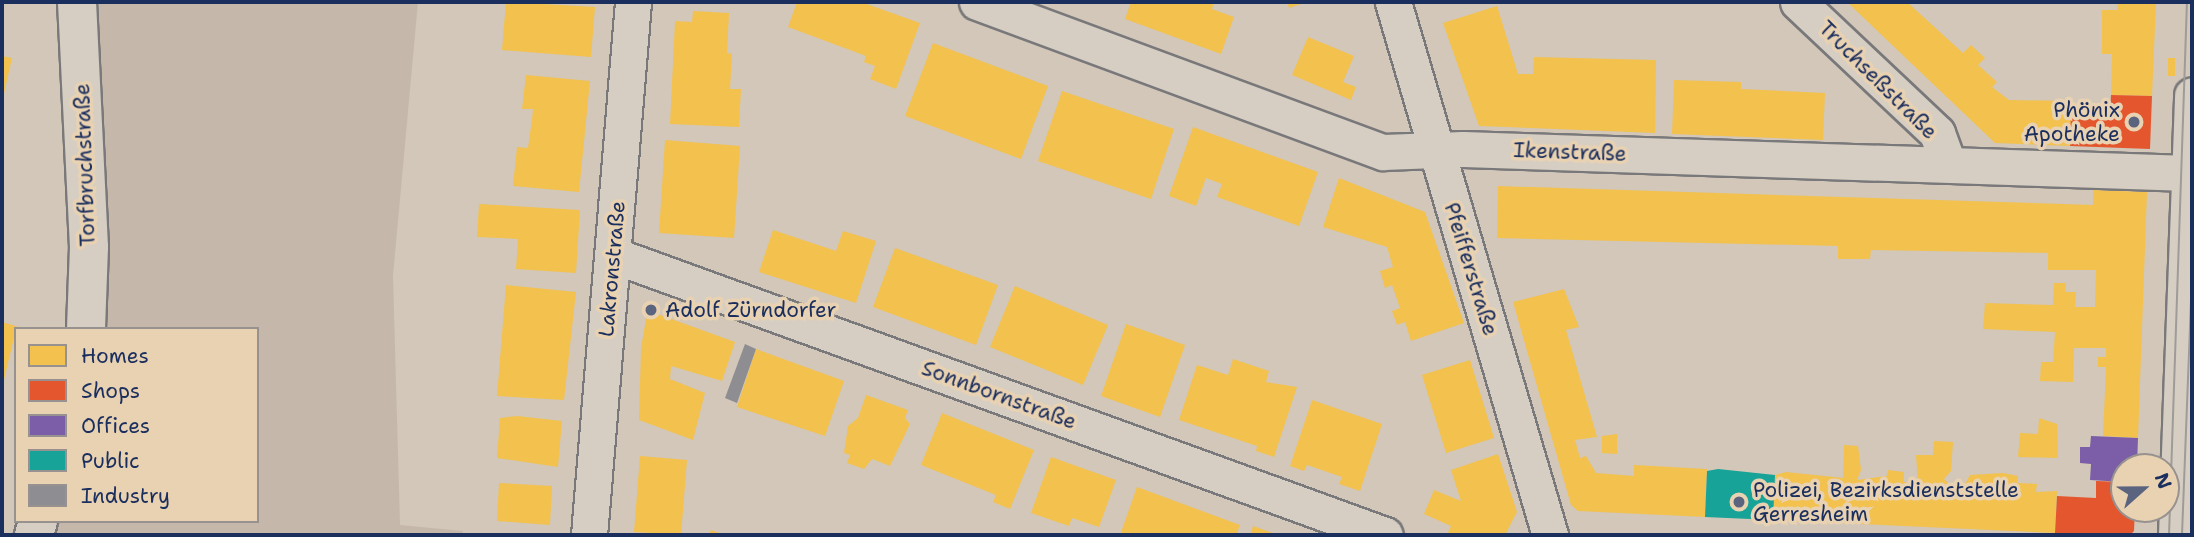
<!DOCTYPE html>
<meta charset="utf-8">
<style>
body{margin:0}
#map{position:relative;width:2194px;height:537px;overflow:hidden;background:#d2c7b8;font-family:"Shantell Sans",sans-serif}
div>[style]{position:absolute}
.green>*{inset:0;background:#c5b8aa}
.homes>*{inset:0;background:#f2c14e}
.shops>*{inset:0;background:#e4572e}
.offices>*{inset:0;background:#7b5ea7}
.public>*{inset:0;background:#17a398}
.industry>*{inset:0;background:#8d8d92}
.roads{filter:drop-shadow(2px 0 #79787a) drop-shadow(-2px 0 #79787a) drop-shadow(0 2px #79787a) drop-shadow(0 -2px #79787a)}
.minor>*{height:35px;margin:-17.5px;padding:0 17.5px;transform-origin:17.5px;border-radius:17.5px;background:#d6cec2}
.major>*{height:38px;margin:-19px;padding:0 19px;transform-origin:19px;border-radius:19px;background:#d6cec2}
.tram>*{height:2px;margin:-1px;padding:0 1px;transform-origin:1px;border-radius:1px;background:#9e9b98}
.dots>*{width:19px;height:19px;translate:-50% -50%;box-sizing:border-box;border:4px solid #e9d2b2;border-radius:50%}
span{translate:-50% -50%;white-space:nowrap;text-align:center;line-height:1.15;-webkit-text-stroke:7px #e9d2b2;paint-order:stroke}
.street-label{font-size:21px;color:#1b2f5e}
.poi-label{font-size:21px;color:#1b2f5e}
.right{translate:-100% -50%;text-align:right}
.left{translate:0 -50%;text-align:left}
.frame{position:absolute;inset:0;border:4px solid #1b2f5e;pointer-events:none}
.legend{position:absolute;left:14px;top:327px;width:245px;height:196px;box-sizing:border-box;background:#e9d2b2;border:2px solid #979190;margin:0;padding:9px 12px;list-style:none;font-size:21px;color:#1b2f5e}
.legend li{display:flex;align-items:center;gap:14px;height:35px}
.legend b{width:35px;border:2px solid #979190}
.north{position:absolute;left:2110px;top:453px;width:70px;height:70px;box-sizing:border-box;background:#e9d2b2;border:2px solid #979190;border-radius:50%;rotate:69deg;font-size:19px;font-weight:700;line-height:28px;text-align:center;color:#1b2f5e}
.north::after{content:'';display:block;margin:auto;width:24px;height:32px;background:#5b647e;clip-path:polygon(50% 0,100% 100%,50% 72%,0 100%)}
</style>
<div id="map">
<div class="green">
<div style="clip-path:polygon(92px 2px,418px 2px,393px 276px,400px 525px,463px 531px,462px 535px,49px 535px,54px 521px,257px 521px,257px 329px,102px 329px,109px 239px)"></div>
</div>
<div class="homes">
<div style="clip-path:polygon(506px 2px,595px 7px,591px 57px,502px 50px)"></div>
<div style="clip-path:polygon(797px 2px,861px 2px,920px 23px,896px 89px,870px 79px,875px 66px,864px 62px,866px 56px,788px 27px)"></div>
<div style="clip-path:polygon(1131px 2px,1214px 2px,1212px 9px,1234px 17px,1221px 54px,1125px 19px)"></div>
<div style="clip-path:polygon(1287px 2px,1307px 2px,1289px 8px)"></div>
<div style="clip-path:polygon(1847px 2px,1907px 2px,1963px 53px,1971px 45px,1985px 58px,1978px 65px,1997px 82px,1992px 87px,2009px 100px,2072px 101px,2070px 146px,1995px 143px)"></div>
<div style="clip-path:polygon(2118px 2px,2156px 2px,2152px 96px,2111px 95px,2112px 54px,2102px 54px,2102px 10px,2117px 10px)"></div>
<div style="clip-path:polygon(1497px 6px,1518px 74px,1533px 74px,1534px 57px,1656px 60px,1655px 133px,1479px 126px,1443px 23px)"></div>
<div style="clip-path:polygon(693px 11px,729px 13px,727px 53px,732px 54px,730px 89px,741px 89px,739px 127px,670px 124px,675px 21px,692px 22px)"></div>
<div style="clip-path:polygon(1308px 37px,1354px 56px,1343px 82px,1356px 87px,1351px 100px,1292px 75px)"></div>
<div style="clip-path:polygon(933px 43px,1048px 86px,1021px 159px,905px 116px)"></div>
<div style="clip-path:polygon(2px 56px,12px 58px,3px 98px,2px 98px)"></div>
<div style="clip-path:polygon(2168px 58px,2175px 58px,2175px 76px,2168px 76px)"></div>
<div style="clip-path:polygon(526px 75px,590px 81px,579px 192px,513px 186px,517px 147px,528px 148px,532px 119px,533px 109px,522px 109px)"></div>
<div style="clip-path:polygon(1674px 80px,1741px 82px,1741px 89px,1825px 93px,1823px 140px,1672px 134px)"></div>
<div style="clip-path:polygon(1062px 91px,1174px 129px,1151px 199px,1038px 161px)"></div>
<div style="clip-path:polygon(1193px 127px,1318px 172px,1299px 226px,1217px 197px,1222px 184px,1206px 178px,1196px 206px,1169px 196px)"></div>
<div style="clip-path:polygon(665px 140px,740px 146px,734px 238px,659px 233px)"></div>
<div style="clip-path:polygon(1339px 178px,1425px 212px,1464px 323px,1411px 341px,1405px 322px,1397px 325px,1392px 311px,1400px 308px,1392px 285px,1385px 288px,1380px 271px,1393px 267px,1387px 247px,1323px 227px)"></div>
<div style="clip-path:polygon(1498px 186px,2093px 205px,2093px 190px,2147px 192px,2138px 438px,2103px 436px,2106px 367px,2098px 367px,2098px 357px,2106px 357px,2106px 348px,2074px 348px,2073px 382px,2040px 381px,2041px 362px,2053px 362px,2055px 332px,1983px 329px,1985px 303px,2053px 305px,2054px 283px,2066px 283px,2065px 292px,2076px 292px,2075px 307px,2095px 307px,2096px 270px,2048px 270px,2048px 253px,1871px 250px,1870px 259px,1838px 259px,1838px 246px,1497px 238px)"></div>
<div style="clip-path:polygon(479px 204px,580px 210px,576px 273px,516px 269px,518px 239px,477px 237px)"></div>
<div style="clip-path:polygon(773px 230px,836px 251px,843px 231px,876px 241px,856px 303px,759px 272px)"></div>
<div style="clip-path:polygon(895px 248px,998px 285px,976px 345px,873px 307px)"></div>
<div style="clip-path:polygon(506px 285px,576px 292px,564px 400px,497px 396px)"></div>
<div style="clip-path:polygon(1015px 286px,1108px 325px,1083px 385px,990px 347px)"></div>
<div style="clip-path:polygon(1564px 289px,1579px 327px,1566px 330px,1597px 437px,1575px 440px,1580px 458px,1586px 456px,1596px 473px,1634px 476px,1634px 465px,1707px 469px,1705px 517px,1578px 511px,1571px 505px,1513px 302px)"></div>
<div style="clip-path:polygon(652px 312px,735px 342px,722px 381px,671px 366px,670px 379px,705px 393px,693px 440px,639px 420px,641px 348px,646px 319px)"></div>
<div style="clip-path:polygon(2px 322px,22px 328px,16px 329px,3px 384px)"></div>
<div style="clip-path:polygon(1126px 324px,1185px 345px,1160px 417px,1101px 396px)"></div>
<div style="clip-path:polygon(756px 349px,844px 381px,825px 436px,737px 407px)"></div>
<div style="clip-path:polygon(1233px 359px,1269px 371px,1266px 382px,1297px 387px,1274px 457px,1256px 451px,1257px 446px,1179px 420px,1197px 365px,1228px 375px)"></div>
<div style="clip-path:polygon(1470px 360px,1494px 438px,1446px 453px,1422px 375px)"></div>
<div style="clip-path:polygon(866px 395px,908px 410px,905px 418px,910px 424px,890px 466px,872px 459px,864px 469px,847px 463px,850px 455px,844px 453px,848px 426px,858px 418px)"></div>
<div style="clip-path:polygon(1312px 400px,1382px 424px,1360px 491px,1339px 484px,1342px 477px,1307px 465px,1304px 471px,1290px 466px)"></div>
<div style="clip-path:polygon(942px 413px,1034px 450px,1010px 509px,993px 502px,996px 495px,921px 465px)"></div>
<div style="clip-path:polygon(517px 416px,562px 421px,558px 467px,497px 458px,500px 418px)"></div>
<div style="clip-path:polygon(2039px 418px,2057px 424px,2058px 458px,2018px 457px,2020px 433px,2038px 434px)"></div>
<div style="clip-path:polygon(1617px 434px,1617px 454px,1602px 453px,1602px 436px)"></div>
<div style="clip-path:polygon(1934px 441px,1953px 442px,1951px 471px,1944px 479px,1950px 485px,1964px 486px,1970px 475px,2003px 473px,2018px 476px,2017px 483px,2037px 484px,2036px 492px,2057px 491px,2055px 533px,1773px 520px,1775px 475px,1786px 472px,1843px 478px,1844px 445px,1858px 446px,1861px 470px,1857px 480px,1887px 476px,1888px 470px,1904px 472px,1904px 482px,1918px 483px,1916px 455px,1933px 455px)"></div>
<div style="clip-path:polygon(1498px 454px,1517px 512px,1505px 535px,1447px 535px,1451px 526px,1424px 514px,1434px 490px,1461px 501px,1451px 470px)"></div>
<div style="clip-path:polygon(640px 456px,687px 460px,681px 535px,634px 532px)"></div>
<div style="clip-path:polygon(1051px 457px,1116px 480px,1099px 527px,1072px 518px,1069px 526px,1031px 513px)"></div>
<div style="clip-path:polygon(499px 483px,552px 486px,550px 525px,497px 521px)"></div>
<div style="clip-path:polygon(1137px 487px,1240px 525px,1236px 535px,1120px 535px)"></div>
<div style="clip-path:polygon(1253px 526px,1278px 535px,1250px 535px)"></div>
<div style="clip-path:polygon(711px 530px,725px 535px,709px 535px)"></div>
</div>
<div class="shops">
<div style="clip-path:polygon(2111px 95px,2152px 96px,2150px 149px,2070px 146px,2071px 111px,2110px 113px)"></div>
<div style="clip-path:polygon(2096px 481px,2124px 482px,2124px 509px,2135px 509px,2134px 531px,2130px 535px,2055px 533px,2057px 496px,2096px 498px)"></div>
</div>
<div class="offices">
<div style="clip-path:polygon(2091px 436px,2138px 438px,2137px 467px,2124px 467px,2124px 482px,2090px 480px,2091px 464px,2080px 463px,2080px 447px,2090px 447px)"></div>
</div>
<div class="public">
<div style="clip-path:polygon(1718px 469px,1775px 475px,1773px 520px,1705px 517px,1707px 471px)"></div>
</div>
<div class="industry">
<div style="clip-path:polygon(745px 344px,756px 349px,737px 403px,725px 398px)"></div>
</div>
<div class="roads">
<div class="minor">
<div style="left:977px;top:2px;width:433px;rotate:20.3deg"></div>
<div style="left:1383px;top:152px;width:80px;rotate:-2.1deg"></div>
<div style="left:1463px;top:149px;width:726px;rotate:1.89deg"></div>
<div style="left:1393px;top:2px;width:556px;rotate:73.59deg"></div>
<div style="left:1798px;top:2px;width:191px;rotate:43.3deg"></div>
<div style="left:1937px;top:133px;width:32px;rotate:70deg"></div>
<div style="left:613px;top:255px;width:821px;rotate:19.94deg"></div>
<div style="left:589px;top:535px;width:535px;rotate:-85.28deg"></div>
<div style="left:2176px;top:535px;width:440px;rotate:-87.9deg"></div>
</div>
<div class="major">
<div style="left:77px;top:2px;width:245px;rotate:87.2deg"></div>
<div style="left:89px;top:247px;width:82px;rotate:92.1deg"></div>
<div style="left:34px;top:535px;width:15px;rotate:-74deg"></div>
</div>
</div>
<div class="tram">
<div style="left:2169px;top:535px;width:533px;rotate:-88.07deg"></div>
<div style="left:2182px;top:535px;width:266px;rotate:-87.8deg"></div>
</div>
<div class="dots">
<div style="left:2134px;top:122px;background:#5b647e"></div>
<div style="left:651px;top:310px;background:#5b647e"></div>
<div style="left:1739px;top:502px;background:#5b647e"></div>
</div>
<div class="street-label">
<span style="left:1878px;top:80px;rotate:45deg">Truchseßstraße</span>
<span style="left:1570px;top:152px;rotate:2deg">Ikenstraße</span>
<span style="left:85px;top:165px;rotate:-92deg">Torfbruchstraße</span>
<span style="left:612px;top:269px;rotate:-85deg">Lakronstraße</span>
<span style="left:1471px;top:269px;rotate:73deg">Pfeifferstraße</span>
<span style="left:999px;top:395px;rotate:20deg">Sonnbornstraße</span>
</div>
<div class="poi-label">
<span class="right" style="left:2120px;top:122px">Phönix<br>Apotheke</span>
<span class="left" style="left:665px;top:310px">Adolf Zürndorfer</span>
<span class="left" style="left:1753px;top:502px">Polizei, Bezirksdienststelle<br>Gerresheim</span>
</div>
<div class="frame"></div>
<ul class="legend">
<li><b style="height:19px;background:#f2c14e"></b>Homes</li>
<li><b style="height:19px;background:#e4572e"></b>Shops</li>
<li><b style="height:19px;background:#7b5ea7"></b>Offices</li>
<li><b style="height:19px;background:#17a398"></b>Public</li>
<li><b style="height:19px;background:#8d8d92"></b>Industry</li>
</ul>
<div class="north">N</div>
</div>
